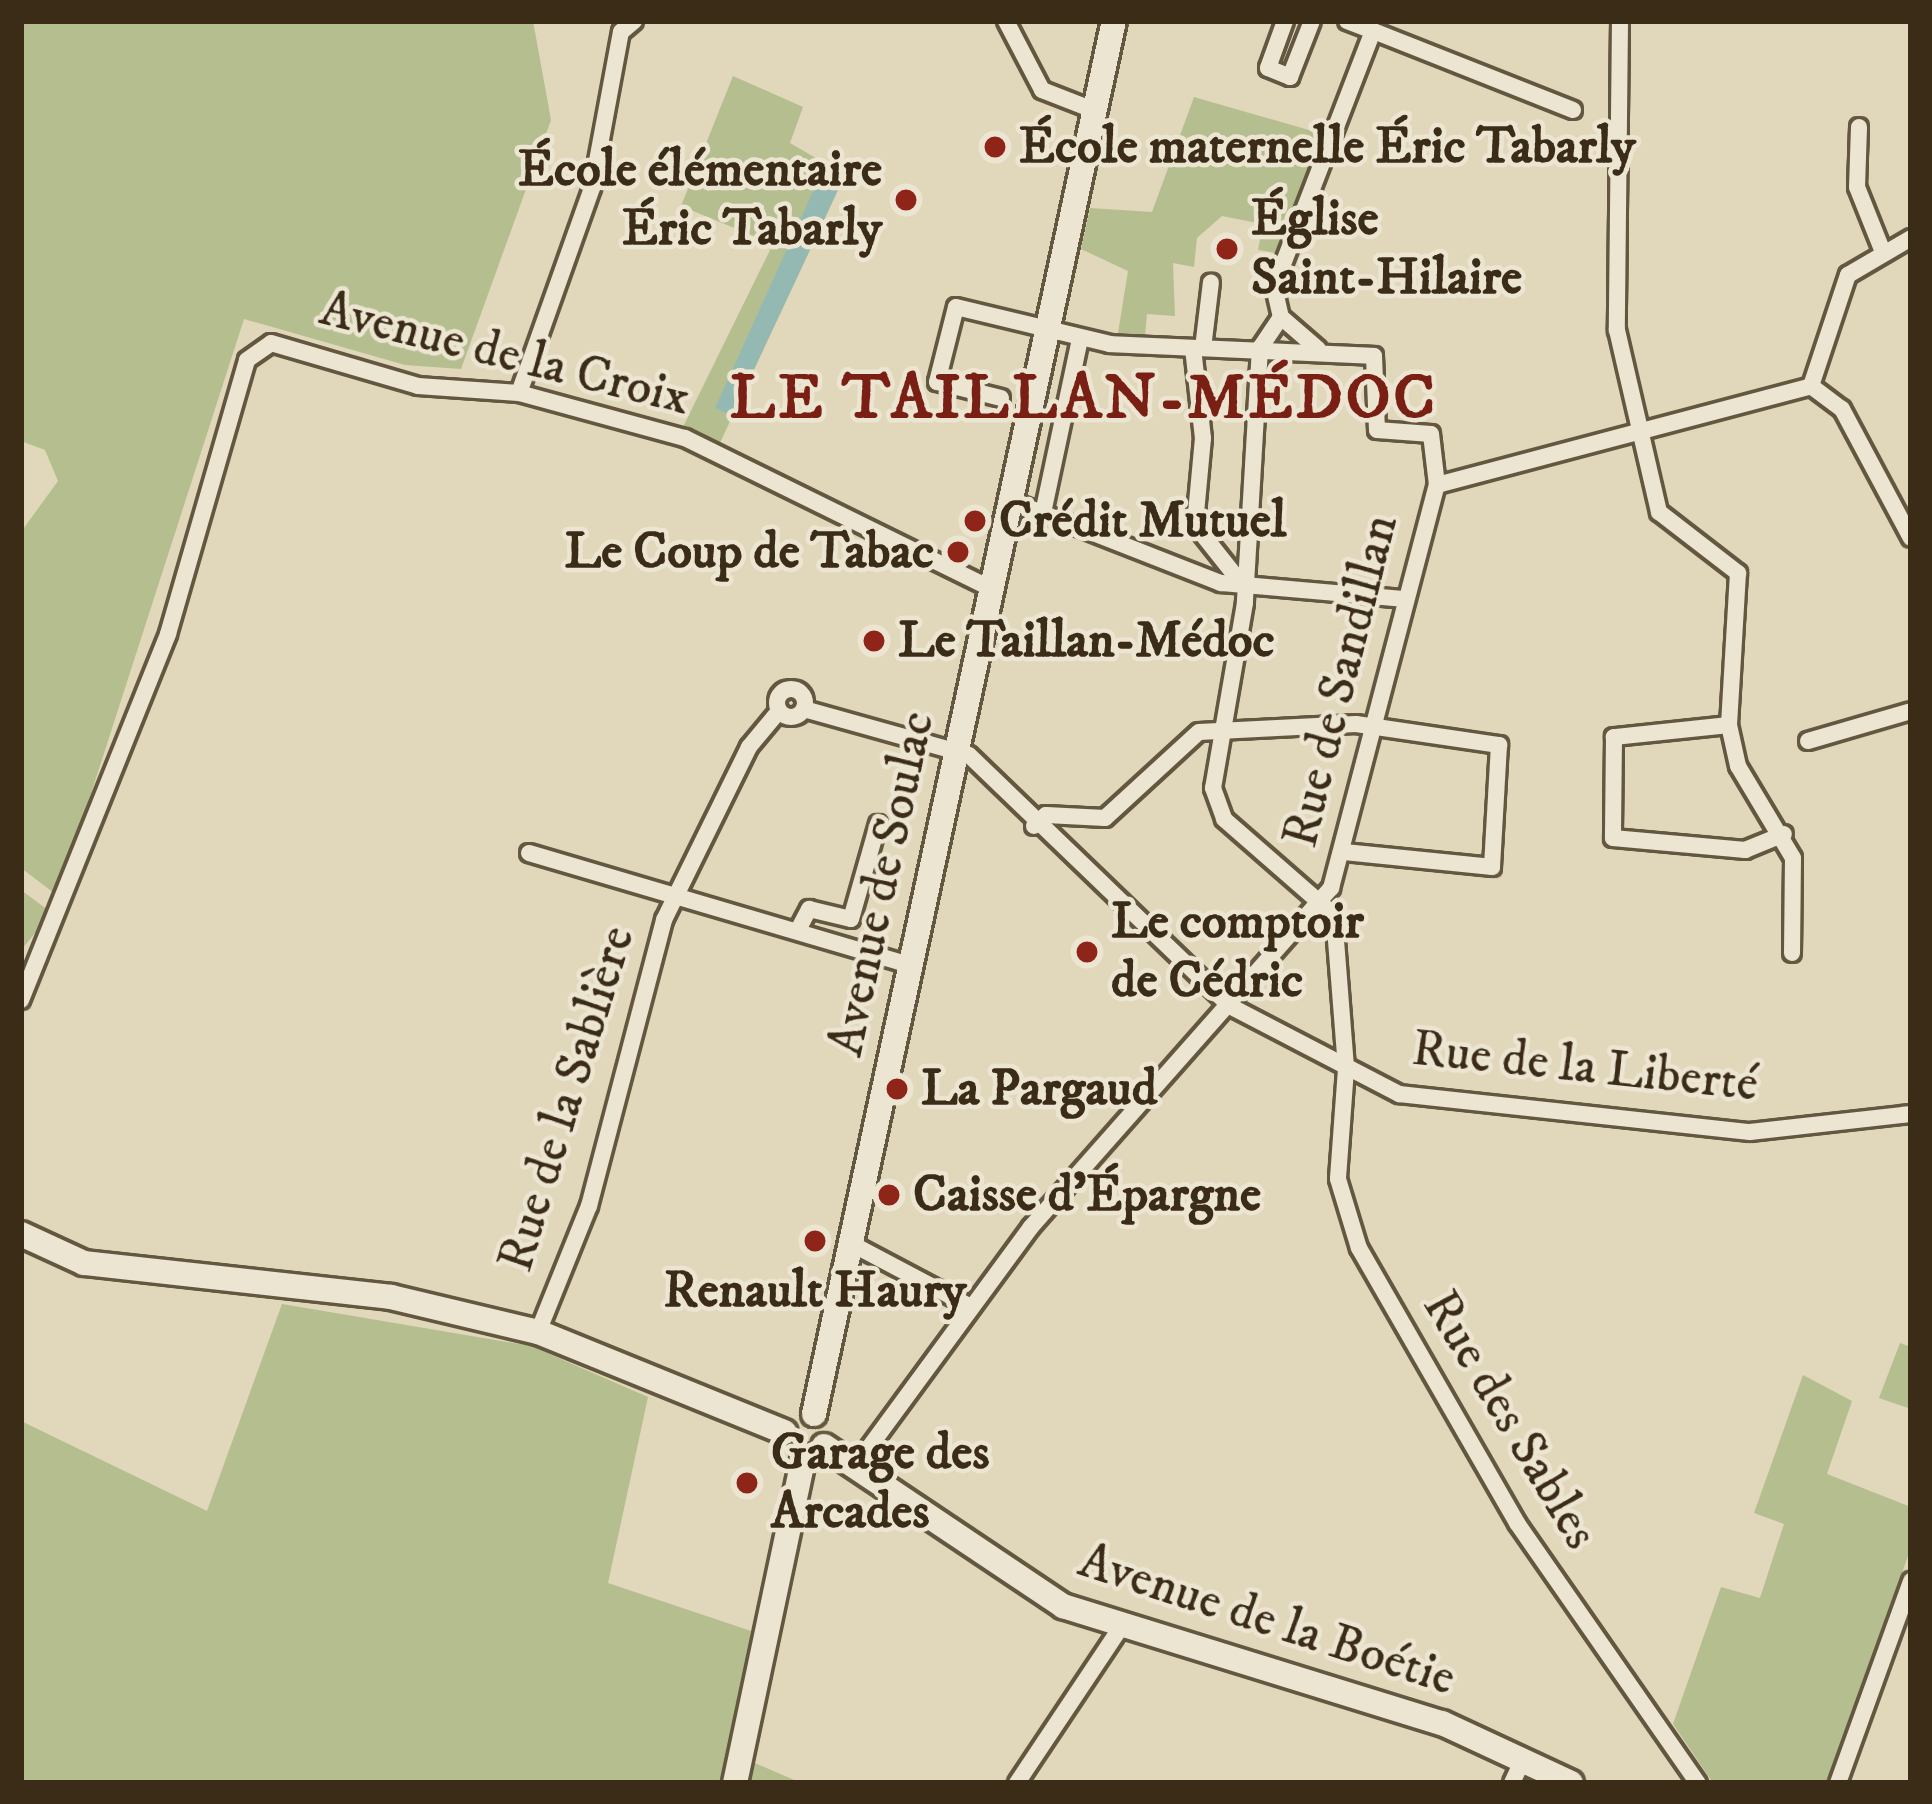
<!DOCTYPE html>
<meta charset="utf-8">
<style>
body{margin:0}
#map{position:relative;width:1932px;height:1804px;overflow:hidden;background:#e1d7ba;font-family:"IM FELL DW Pica",serif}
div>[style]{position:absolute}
.green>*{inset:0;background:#b5be8e}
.water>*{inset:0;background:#94b9b3}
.roads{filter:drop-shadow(3px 0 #645740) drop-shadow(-3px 0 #645740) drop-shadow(0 3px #645740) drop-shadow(0 -3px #645740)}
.minor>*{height:16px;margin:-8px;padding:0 8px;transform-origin:8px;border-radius:8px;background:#ece5d2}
.minor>.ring{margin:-8px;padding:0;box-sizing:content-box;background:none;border:16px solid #ece5d2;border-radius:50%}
.secondary>*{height:24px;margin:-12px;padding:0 12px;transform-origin:12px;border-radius:12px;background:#ece5d2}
.dots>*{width:33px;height:33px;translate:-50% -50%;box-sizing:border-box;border:6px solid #ece5d2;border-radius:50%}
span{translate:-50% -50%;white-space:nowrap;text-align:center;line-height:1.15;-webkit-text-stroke:9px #ece5d2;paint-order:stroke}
.poi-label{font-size:51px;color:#3b2c18;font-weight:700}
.left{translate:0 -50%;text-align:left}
.right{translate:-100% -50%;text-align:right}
.street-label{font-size:51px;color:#3b2c18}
.district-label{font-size:63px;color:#7a1f14;font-weight:700;letter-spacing:3px}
.frame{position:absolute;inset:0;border:24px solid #3b2c18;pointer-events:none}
</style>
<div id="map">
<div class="green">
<div style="clip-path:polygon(21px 21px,533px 21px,551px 120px,461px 369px,405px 365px,244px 319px,58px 896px,21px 868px,21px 532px,58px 481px,45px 450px,21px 441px)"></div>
<div style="clip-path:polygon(733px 76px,803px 107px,790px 143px,845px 175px,719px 445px,681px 431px,773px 244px,681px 206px)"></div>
<div style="clip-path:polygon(1194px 97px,1333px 137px,1282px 254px,1258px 250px,1263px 224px,1222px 216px,1197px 238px,1194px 267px,1173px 263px,1175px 316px,1147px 314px,1145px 335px,1118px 333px,1128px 271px,1081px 249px,1090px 208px,1152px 212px)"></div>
<div style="clip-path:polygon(21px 890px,52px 913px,21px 950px)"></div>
<div style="clip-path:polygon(282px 1304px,531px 1346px,648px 1397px,608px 1583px,751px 1631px,732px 1753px,801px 1783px,21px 1783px,21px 1421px,207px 1511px)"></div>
<div style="clip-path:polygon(1900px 1343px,1911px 1347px,1911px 1409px,1879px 1398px)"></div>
<div style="clip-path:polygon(1803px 1375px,1852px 1401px,1827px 1474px,1911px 1507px,1911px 1547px,1830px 1783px,1713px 1783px,1673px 1724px,1721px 1587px,1760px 1598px,1784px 1524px,1754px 1513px)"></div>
</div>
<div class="water">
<div style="clip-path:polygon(825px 165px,845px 175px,732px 416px,715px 408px)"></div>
</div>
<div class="roads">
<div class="minor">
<div style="left:1006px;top:21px;width:78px;rotate:62.4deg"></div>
<div style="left:1042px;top:90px;width:55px;rotate:21.4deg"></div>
<div style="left:1285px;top:21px;width:50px;rotate:109.9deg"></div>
<div style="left:1268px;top:68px;width:24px;rotate:22deg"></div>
<div style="left:1290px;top:77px;width:60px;rotate:-68.6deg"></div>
<div style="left:1347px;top:21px;width:28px;rotate:21deg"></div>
<div style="left:1620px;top:21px;width:309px;rotate:90.6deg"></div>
<div style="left:1617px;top:330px;width:187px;rotate:77deg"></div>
<div style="left:1659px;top:512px;width:100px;rotate:37.7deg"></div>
<div style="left:1738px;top:573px;width:152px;rotate:93.4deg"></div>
<div style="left:1729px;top:725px;width:42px;rotate:77.6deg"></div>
<div style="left:1738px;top:766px;width:107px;rotate:59.1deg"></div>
<div style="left:1793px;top:858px;width:95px;rotate:90.6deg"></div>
<div style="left:1573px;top:110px;width:215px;rotate:-158.4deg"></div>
<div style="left:1373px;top:31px;width:274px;rotate:111.1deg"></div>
<div style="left:1274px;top:287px;width:31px;rotate:77deg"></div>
<div style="left:1281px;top:317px;width:37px;rotate:124deg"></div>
<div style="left:1260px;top:348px;width:255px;rotate:93.4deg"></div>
<div style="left:1245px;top:603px;width:188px;rotate:99.8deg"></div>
<div style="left:1213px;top:788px;width:33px;rotate:70deg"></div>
<div style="left:1224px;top:819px;width:146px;rotate:41.1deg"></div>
<div style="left:1334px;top:915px;width:154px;rotate:85.5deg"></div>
<div style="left:1346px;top:1069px;width:110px;rotate:94.2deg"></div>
<div style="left:1338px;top:1179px;width:72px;rotate:73.1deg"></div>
<div style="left:1359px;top:1248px;width:317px;rotate:60.1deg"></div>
<div style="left:1517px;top:1523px;width:317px;rotate:55.2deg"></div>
<div style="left:1859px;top:127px;width:60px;rotate:91.9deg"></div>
<div style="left:1857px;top:187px;width:70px;rotate:68.2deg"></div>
<div style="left:1281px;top:317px;width:49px;rotate:40.9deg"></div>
<div style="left:1193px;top:348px;width:91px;rotate:83.7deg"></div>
<div style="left:1203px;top:438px;width:87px;rotate:95.3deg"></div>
<div style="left:1195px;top:525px;width:75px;rotate:51.5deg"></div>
<div style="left:1203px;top:348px;width:66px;rotate:-83.1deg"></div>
<div style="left:1811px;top:386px;width:117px;rotate:-71.6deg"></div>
<div style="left:1848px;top:275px;width:73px;rotate:-30.4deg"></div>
<div style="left:519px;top:393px;width:218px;rotate:-70.4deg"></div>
<div style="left:592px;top:188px;width:159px;rotate:-79.5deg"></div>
<div style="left:621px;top:32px;width:17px;rotate:-40deg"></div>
<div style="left:1001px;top:398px;width:66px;rotate:-166deg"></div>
<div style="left:937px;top:382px;width:77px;rotate:-75.8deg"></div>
<div style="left:956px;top:307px;width:158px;rotate:13.5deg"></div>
<div style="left:1110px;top:344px;width:264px;rotate:2.6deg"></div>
<div style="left:1374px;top:356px;width:74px;rotate:87.7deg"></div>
<div style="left:1377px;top:430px;width:54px;rotate:4.2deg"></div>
<div style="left:1431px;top:434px;width:51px;rotate:83.3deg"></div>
<div style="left:1437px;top:485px;width:387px;rotate:-14.8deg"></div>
<div style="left:1811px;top:386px;width:39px;rotate:37deg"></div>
<div style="left:1842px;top:409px;width:146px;rotate:61.9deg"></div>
<div style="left:1009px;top:500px;width:228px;rotate:21.4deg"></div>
<div style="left:1221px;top:583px;width:183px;rotate:5deg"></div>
<div style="left:1043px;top:513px;width:178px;rotate:-78deg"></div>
<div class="ring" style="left:777px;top:689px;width:12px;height:12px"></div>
<div style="left:804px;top:709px;width:171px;rotate:15.6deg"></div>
<div style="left:969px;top:755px;width:362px;rotate:43.9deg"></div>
<div style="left:1230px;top:1006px;width:191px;rotate:27.5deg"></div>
<div style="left:1399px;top:1094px;width:353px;rotate:6.2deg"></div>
<div style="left:1750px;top:1132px;width:162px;rotate:-6.4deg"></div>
<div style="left:1729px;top:725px;width:116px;rotate:174deg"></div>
<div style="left:1614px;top:737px;width:101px;rotate:90.6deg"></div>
<div style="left:1613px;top:838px;width:133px;rotate:5.2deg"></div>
<div style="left:1745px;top:850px;width:42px;rotate:-22.3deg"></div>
<div style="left:1808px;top:741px;width:107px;rotate:-16.2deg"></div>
<div style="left:1034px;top:826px;width:16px;rotate:-43deg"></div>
<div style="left:1046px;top:815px;width:59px;rotate:2.9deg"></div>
<div style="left:1105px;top:818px;width:127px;rotate:-42.5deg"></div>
<div style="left:1199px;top:732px;width:157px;rotate:-2.9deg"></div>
<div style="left:1356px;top:724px;width:145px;rotate:8.4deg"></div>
<div style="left:1499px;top:745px;width:122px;rotate:93.3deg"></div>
<div style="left:1492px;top:867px;width:148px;rotate:-174.2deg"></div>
<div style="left:529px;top:853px;width:399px;rotate:16.4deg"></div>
<div style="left:798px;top:930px;width:24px;rotate:-62deg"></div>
<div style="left:809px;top:909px;width:43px;rotate:13.4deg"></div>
<div style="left:851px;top:919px;width:99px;rotate:-74.1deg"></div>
<div style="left:21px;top:1000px;width:394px;rotate:-68.1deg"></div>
<div style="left:168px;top:634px;width:285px;rotate:-73.9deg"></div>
<div style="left:247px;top:360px;width:29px;rotate:-35deg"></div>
<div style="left:271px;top:343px;width:153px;rotate:16.3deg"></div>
<div style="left:418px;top:386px;width:101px;rotate:4deg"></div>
<div style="left:519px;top:393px;width:172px;rotate:15.2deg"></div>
<div style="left:685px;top:438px;width:340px;rotate:26.2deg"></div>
<div style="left:852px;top:1244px;width:132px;rotate:27.9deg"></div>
<div style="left:538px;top:1332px;width:136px;rotate:-68deg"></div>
<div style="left:589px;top:1206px;width:296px;rotate:-75.3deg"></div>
<div style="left:664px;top:920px;width:193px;rotate:-63.8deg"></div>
<div style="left:749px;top:747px;width:47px;rotate:-50.2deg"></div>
<div style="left:854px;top:1468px;width:299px;rotate:-53.7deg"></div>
<div style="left:1031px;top:1227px;width:453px;rotate:-48.5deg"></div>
<div style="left:1331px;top:888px;width:417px;rotate:-75.3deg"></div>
<div style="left:1017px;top:1783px;width:184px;rotate:-56.3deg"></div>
<div style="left:1512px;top:1783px;width:26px;rotate:-65deg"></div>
<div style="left:1838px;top:1783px;width:215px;rotate:-70.1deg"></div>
</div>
<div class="secondary">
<div style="left:21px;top:1234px;width:69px;rotate:24.7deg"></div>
<div style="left:84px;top:1263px;width:309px;rotate:6.3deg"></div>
<div style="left:391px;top:1297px;width:151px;rotate:13.4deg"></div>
<div style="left:538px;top:1332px;width:266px;rotate:22.1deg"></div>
<div style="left:814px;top:1414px;width:1425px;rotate:-77.85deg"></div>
<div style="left:824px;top:1446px;width:288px;rotate:33.8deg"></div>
<div style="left:1063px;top:1606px;width:397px;rotate:17.2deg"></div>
<div style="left:1442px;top:1723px;width:142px;rotate:24.9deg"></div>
<div style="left:735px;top:1783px;width:334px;rotate:-78.1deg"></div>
</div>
</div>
<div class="dots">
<div style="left:995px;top:147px;background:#8f2418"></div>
<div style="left:906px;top:200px;background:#8f2418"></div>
<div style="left:1227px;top:249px;background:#8f2418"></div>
<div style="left:975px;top:521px;background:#8f2418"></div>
<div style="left:958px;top:552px;background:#8f2418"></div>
<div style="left:874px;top:641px;background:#8f2418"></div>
<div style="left:1087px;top:952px;background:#8f2418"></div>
<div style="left:897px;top:1089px;background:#8f2418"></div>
<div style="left:889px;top:1195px;background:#8f2418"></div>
<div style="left:815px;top:1241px;background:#8f2418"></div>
<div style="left:747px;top:1483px;background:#8f2418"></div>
</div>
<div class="poi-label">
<span class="left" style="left:1019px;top:147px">École maternelle Éric Tabarly</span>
<span class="right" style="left:882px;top:200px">École élémentaire<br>Éric Tabarly</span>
<span class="left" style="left:1251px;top:249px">Église<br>Saint-Hilaire</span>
<span class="left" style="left:999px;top:521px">Crédit Mutuel</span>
<span class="right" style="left:934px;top:552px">Le Coup de Tabac</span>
<span class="left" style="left:898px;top:641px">Le Taillan-Médoc</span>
<span class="left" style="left:1111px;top:952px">Le comptoir<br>de Cédric</span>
<span class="left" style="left:921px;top:1089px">La Pargaud</span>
<span class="left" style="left:913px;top:1195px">Caisse d'Épargne</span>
<span style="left:815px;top:1291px">Renault Haury</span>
<span class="left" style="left:771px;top:1483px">Garage des<br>Arcades</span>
</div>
<div class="street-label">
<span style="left:505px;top:354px;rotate:14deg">Avenue de la Croix</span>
<span style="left:1341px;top:681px;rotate:-76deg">Rue de Sandillan</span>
<span style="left:882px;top:884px;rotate:-78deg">Avenue de Soulac</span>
<span style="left:1585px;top:1067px;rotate:6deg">Rue de la Liberté</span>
<span style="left:567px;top:1099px;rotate:-73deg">Rue de la Sablière</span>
<span style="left:1510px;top:1420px;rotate:59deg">Rue des Sables</span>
<span style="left:1267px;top:1620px;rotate:18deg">Avenue de la Boétie</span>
</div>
<div class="district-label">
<span style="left:1084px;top:399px">LE TAILLAN-MÉDOC</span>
</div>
<div class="frame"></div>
</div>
